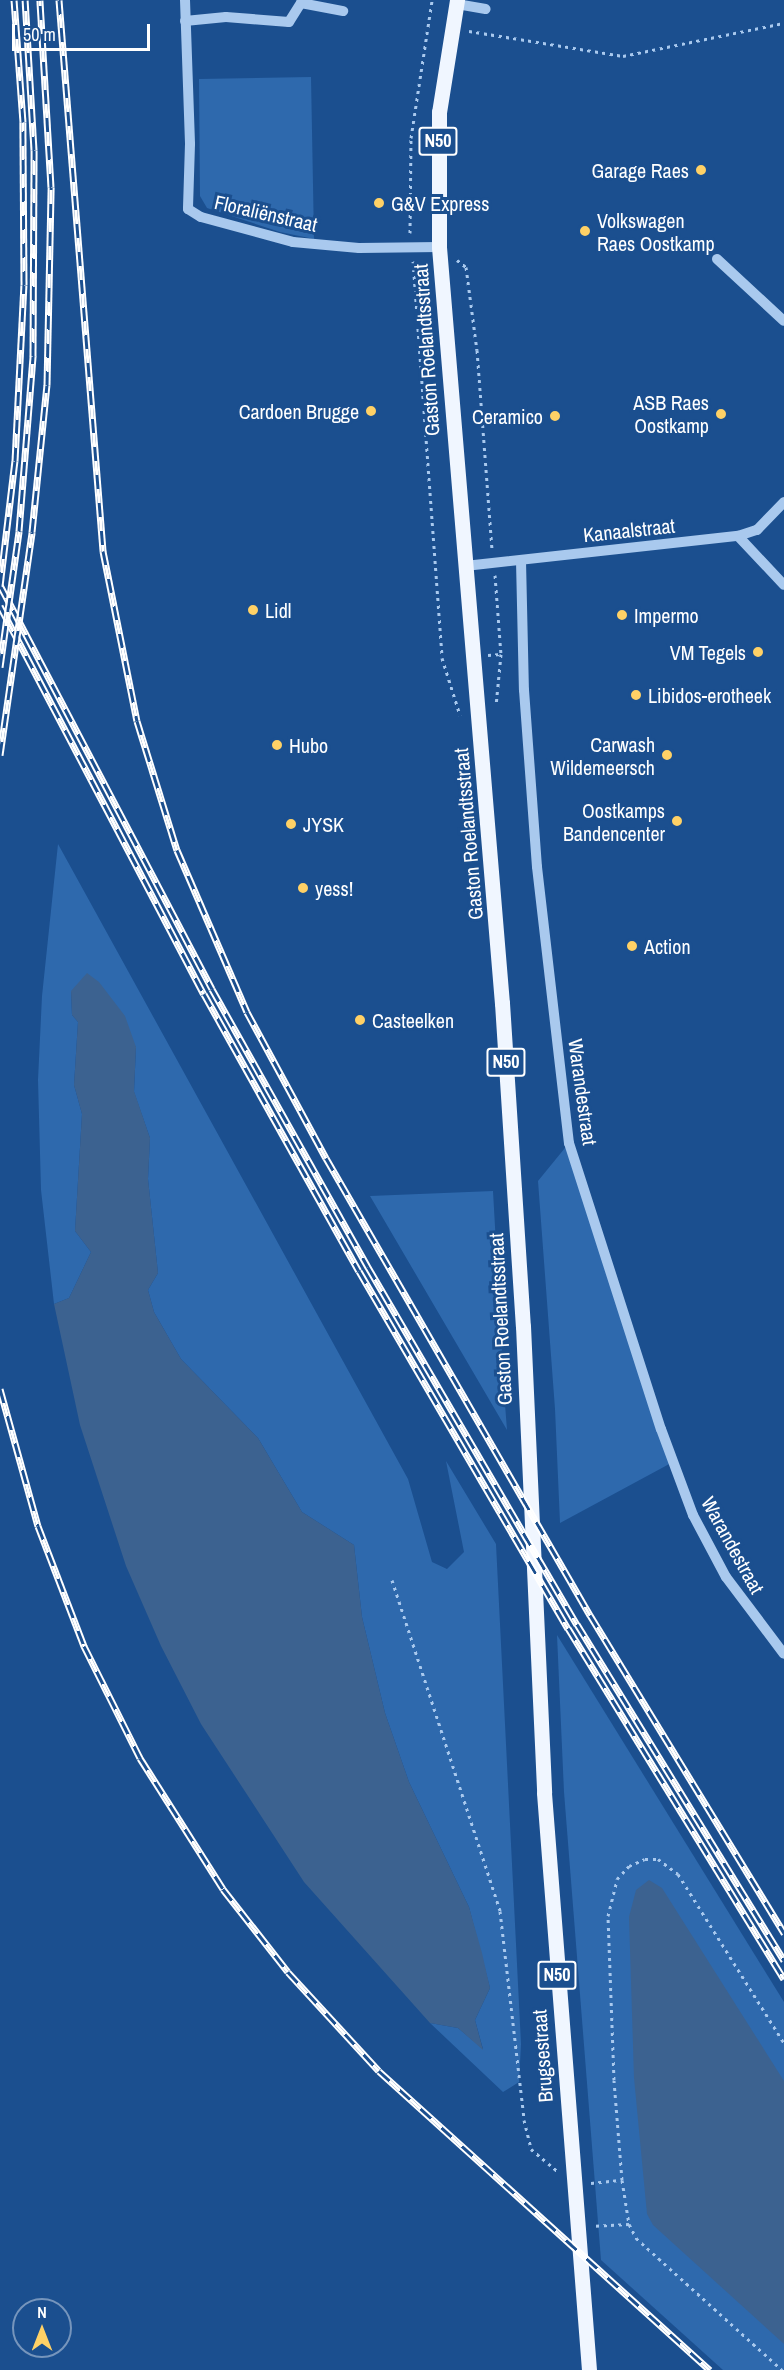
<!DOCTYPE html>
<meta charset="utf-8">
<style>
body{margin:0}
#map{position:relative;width:784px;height:2370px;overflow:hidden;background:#1b4f8f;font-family:"Archivo Narrow",sans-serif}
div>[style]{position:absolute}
.green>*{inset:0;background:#2e69ad}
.water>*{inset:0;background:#3c6290}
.path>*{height:3px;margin-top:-1.5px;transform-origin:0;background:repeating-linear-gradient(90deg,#a9c9ee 0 3px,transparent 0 7.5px)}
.minor>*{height:10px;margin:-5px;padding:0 5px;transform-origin:5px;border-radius:5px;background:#a9c9ee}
.major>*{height:15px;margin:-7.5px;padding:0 7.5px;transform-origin:7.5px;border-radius:7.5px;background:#f0f6ff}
.rail>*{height:7px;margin-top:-3.5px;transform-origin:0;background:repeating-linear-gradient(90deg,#1b4f8f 0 14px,#fff 0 28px);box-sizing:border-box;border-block:2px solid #fff}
.dots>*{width:16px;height:16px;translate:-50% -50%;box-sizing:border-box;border:3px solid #1b4f8f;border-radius:50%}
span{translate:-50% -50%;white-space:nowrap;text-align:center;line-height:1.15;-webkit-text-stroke:6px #1b4f8f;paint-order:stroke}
.shield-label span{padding:2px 4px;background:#1b4f8f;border:2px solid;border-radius:4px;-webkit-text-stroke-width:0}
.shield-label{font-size:18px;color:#fff;font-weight:700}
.poi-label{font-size:20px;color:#fff}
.right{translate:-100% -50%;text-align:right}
.left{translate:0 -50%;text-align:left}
.street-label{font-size:20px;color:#fff}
.north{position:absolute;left:12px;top:2298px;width:60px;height:60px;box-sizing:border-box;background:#1b4f8f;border:2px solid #7695bc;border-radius:50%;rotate:0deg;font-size:16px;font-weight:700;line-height:24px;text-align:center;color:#fff}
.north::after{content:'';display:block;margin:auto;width:21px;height:27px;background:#ffd166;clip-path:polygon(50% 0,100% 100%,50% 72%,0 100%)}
.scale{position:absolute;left:12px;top:24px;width:138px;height:27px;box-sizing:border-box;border:3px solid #fff;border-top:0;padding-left:8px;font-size:18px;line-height:21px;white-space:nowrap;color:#fff;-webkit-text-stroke:4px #1b4f8f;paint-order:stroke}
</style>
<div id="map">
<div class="green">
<div style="clip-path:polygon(311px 77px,314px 239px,280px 232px,207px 208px,200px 196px,199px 79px)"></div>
<div style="clip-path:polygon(58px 844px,408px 1479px,432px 1562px,447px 1569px,464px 1552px,446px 1461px,496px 1544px,521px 2044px,519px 2082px,503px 2092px,430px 2023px,458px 2028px,483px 2049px,475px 2020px,490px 1988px,469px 1907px,409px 1782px,385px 1713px,362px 1617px,354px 1545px,302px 1512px,258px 1438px,181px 1359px,154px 1312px,148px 1290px,158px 1273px,148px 1179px,150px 1138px,134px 1092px,136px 1047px,71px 991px,72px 1015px,78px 1022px,74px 1085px,82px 1114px,75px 1231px,91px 1252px,69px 1298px,54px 1304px,41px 1190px,38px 1080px,42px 996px)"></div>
<div style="clip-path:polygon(569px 1143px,673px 1462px,560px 1523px,555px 1409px,538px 1181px)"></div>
<div style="clip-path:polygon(493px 1191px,505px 1404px,507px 1430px,370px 1196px)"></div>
<div style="clip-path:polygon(557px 1635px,784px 2002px,784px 2370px,723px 2370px,601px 2260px,564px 1792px)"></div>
</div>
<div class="water">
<div style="clip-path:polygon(87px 973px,99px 982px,125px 1016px,136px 1047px,134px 1091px,150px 1138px,148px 1179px,158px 1273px,148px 1290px,154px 1312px,181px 1359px,258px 1438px,302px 1512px,354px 1545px,362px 1617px,385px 1713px,409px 1782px,469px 1907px,482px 1953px,490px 1988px,475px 2020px,483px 2050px,458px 2028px,430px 2023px,304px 1882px,201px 1724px,161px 1646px,126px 1566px,80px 1425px,54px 1304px,69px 1298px,91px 1252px,75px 1231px,82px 1114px,74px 1085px,78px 1022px,72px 1015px,71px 991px)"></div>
<div style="clip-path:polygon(649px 1880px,662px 1888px,784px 2081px,784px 2344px,653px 2225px,647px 2214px,634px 2078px,629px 1917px,636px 1890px)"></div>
</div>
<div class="path">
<div style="left:469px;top:31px;width:156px;rotate:9.2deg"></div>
<div style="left:623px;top:56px;width:164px;rotate:-11.6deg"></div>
<div style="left:410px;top:233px;width:95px;rotate:-89.4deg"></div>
<div style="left:411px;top:138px;width:140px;rotate:-81.3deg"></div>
<div style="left:457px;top:260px;width:11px;rotate:38deg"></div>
<div style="left:466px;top:267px;width:84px;rotate:82.5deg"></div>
<div style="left:477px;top:350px;width:202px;rotate:85.7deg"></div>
<div style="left:413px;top:261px;width:398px;rotate:85.8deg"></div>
<div style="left:442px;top:658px;width:60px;rotate:72.5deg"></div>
<div style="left:495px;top:575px;width:79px;rotate:85.7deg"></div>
<div style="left:501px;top:654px;width:52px;rotate:95.5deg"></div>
<div style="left:488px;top:655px;width:13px;rotate:-4deg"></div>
<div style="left:392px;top:1580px;width:348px;rotate:71.9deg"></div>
<div style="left:500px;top:1911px;width:210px;rotate:83.4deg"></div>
<div style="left:524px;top:2120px;width:30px;rotate:76deg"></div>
<div style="left:531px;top:2149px;width:34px;rotate:40deg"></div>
<div style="left:622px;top:2180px;width:100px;rotate:-94.6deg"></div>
<div style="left:614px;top:2080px;width:164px;rotate:-92.1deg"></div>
<div style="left:608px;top:1916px;width:38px;rotate:-76deg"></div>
<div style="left:617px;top:1879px;width:18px;rotate:-47deg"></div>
<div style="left:629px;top:1866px;width:17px;rotate:-24deg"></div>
<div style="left:645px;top:1859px;width:13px"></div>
<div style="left:658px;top:1859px;width:25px;rotate:37deg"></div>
<div style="left:678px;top:1874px;width:199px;rotate:57.9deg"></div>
<div style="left:591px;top:2183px;width:31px;rotate:-6deg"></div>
<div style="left:622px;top:2180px;width:45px;rotate:81deg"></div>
<div style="left:629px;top:2224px;width:34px;rotate:177deg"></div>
<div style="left:629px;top:2224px;width:16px;rotate:63deg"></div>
<div style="left:636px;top:2238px;width:197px;rotate:42.1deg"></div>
</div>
<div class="minor">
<div style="left:185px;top:0;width:144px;rotate:88deg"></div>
<div style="left:190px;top:144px;width:65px;rotate:91.8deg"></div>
<div style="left:188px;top:209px;width:15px;rotate:32deg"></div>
<div style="left:201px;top:217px;width:95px;rotate:15.2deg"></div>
<div style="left:293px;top:242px;width:66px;rotate:5.2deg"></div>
<div style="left:359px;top:248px;width:80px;rotate:-0.7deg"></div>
<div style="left:457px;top:4px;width:29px;rotate:10deg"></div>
<div style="left:185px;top:21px;width:41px;rotate:-5.6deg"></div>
<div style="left:226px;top:17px;width:63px;rotate:4.5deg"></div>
<div style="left:289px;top:22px;width:22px;rotate:-58deg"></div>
<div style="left:301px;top:3px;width:43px;rotate:10.8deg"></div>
<div style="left:717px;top:259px;width:91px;rotate:42.8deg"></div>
<div style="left:738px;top:536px;width:67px;rotate:46.8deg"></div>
<div style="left:521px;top:561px;width:129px;rotate:88.7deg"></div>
<div style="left:524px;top:690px;width:177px;rotate:85.8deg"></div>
<div style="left:537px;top:867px;width:278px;rotate:83.4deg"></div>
<div style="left:569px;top:1143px;width:300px;rotate:72.2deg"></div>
<div style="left:661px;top:1429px;width:92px;rotate:69.6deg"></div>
<div style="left:693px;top:1515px;width:70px;rotate:62deg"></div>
<div style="left:726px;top:1577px;width:96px;rotate:53deg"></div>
<div style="left:465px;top:566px;width:275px;rotate:-6.3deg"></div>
<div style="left:738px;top:536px;width:20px;rotate:-18deg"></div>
<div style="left:757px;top:530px;width:39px;rotate:-46deg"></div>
</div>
<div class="major">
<div style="left:457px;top:0;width:113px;rotate:99.1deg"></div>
<div style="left:439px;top:112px;width:135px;rotate:90deg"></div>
<div style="left:439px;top:247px;width:759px;rotate:85.24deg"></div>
<div style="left:502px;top:1003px;width:324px;rotate:86.3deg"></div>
<div style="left:523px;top:1326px;width:467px;rotate:87.4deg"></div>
<div style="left:544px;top:1793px;width:579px;rotate:85.54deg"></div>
</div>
<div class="rail">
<div style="left:59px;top:0;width:553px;rotate:85.43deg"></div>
<div style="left:103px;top:551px;width:173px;rotate:78.7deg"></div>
<div style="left:137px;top:721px;width:135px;rotate:72.8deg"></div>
<div style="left:177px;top:850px;width:176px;rotate:66.6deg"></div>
<div style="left:247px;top:1012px;width:166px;rotate:61.6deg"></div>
<div style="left:326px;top:1158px;width:528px;rotate:59.99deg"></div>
<div style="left:590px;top:1615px;width:373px;rotate:58.6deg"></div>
<div style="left:0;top:585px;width:456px;rotate:62.3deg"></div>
<div style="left:212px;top:989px;width:319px;rotate:60.7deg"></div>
<div style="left:368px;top:1267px;width:414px;rotate:59.7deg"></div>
<div style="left:577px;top:1624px;width:395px;rotate:58.4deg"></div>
<div style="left:0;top:586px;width:126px;rotate:-83.2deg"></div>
<div style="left:15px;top:461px;width:176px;rotate:-87.1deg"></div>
<div style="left:24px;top:285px;width:163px;rotate:-90.4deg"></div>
<div style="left:23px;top:122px;width:122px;rotate:-94.2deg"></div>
<div style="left:0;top:606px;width:438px;rotate:62.3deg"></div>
<div style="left:204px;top:994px;width:317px;rotate:60.8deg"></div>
<div style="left:359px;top:1271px;width:414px;rotate:59.7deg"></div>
<div style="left:568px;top:1628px;width:412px;rotate:58.4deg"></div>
<div style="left:0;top:667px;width:137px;rotate:-82deg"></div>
<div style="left:19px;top:531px;width:176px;rotate:-85.4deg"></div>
<div style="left:33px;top:356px;width:206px;rotate:-89.7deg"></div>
<div style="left:34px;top:150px;width:150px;rotate:-93.4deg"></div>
<div style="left:0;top:755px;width:225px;rotate:-81.8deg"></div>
<div style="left:32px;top:532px;width:148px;rotate:-84.2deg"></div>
<div style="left:47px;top:385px;width:198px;rotate:-88.8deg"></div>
<div style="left:51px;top:187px;width:187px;rotate:-93.4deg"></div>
<div style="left:0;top:1389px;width:142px;rotate:74.5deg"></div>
<div style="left:38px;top:1526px;width:129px;rotate:69deg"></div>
<div style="left:84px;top:1646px;width:125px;rotate:63.4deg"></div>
<div style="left:140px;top:1758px;width:155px;rotate:57.6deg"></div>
<div style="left:223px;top:1889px;width:105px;rotate:51.9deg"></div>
<div style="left:288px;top:1972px;width:134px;rotate:47.4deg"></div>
<div style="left:379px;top:2071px;width:446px;rotate:42.1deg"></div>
</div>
<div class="dots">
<div style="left:701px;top:170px;background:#ffd166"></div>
<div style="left:379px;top:203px;background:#ffd166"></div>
<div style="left:585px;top:231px;background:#ffd166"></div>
<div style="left:371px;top:411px;background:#ffd166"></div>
<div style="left:721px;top:414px;background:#ffd166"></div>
<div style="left:555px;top:416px;background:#ffd166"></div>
<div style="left:253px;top:610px;background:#ffd166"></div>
<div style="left:622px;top:615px;background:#ffd166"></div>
<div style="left:758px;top:652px;background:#ffd166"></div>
<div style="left:636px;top:695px;background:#ffd166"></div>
<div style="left:277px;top:745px;background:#ffd166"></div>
<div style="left:667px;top:755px;background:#ffd166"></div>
<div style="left:677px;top:821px;background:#ffd166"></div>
<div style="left:291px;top:824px;background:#ffd166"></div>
<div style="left:303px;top:888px;background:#ffd166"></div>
<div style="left:632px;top:946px;background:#ffd166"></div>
<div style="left:360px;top:1020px;background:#ffd166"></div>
</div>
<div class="shield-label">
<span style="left:438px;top:141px">N50</span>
<span style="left:506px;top:1062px">N50</span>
<span style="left:557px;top:1975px">N50</span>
</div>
<div class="poi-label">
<span class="right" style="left:689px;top:170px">Garage Raes</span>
<span class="left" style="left:391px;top:203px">G&amp;V Express</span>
<span class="left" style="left:597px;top:232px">Volkswagen<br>Raes Oostkamp</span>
<span class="right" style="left:709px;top:414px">ASB Raes<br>Oostkamp</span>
<span class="right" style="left:359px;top:411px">Cardoen Brugge</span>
<span class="right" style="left:543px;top:416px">Ceramico</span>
<span class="left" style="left:265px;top:610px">Lidl</span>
<span class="left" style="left:634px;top:615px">Impermo</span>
<span class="right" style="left:746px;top:652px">VM Tegels</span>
<span class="left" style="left:648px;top:695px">Libidos-erotheek</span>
<span class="right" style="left:655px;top:756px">Carwash<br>Wildemeersch</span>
<span class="left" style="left:289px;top:745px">Hubo</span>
<span class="right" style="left:665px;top:822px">Oostkamps<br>Bandencenter</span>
<span class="left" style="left:303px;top:824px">JYSK</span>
<span class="left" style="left:315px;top:888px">yess!</span>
<span class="left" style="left:644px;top:946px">Action</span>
<span class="left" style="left:372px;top:1020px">Casteelken</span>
</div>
<div class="street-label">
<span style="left:266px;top:213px;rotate:13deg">Floraliënstraat</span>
<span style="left:426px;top:350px;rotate:-94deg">Gaston Roelandtsstraat</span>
<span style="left:629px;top:530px;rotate:-6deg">Kanaalstraat</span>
<span style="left:468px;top:834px;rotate:-95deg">Gaston Roelandtsstraat</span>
<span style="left:583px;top:1092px;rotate:82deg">Warandestraat</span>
<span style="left:500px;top:1319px;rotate:-93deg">Gaston Roelandtsstraat</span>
<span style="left:733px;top:1545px;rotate:61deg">Warandestraat</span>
<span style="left:542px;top:2056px;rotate:-94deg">Brugsestraat</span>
</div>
<div class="north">N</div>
<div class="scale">50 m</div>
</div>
